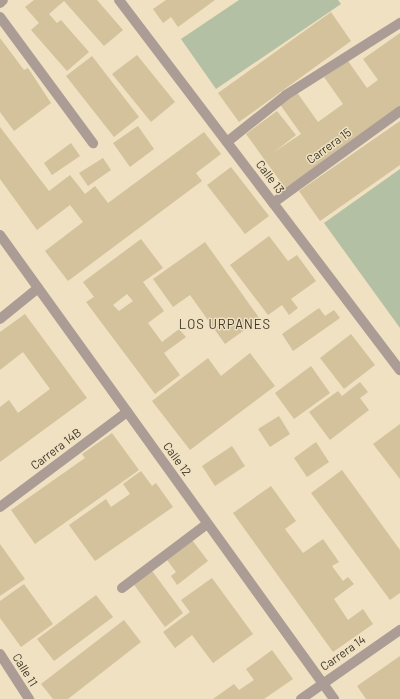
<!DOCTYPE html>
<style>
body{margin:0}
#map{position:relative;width:400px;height:699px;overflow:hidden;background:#efe1c1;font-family:Barlow,sans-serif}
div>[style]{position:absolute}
.green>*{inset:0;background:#b4c0a3}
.building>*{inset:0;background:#d3c29c}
.minor>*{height:10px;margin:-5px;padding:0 5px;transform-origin:5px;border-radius:5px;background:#ab9d95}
span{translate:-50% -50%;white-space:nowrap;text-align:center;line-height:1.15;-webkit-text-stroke:3px #efe1c1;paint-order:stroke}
.street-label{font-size:12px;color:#3c3629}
.neighbourhood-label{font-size:13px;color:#3c3629;letter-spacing:1px}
</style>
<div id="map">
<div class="green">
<div style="clip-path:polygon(239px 0,338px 0,341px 4px,216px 89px,181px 39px)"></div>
<div style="clip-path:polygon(400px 169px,400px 328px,324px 223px)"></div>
</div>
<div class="building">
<div style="clip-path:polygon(34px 0,97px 0,123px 30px,104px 46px,64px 1px,49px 14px,57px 23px,61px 20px,89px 52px,67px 71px,31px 30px,39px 23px,25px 7px)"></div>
<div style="clip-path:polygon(166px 0,215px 0,178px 27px,171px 17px,163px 23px,153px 9px)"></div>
<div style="clip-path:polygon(331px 12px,351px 41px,239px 122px,218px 93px)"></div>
<div style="clip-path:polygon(400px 33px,400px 108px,285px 188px,246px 134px,277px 111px,296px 135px,274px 152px,301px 134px,279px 103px,296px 91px,318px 122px,343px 104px,324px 77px,348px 61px,367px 88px,378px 80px,363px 59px)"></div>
<div style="clip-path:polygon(0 38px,24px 70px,28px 68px,51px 103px,14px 131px,0 112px)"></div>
<div style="clip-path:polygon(137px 55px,175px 102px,151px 122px,112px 74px)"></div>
<div style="clip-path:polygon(92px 56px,139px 117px,114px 137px,66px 76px)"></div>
<div style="clip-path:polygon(400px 121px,400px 165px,320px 221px,299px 191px)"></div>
<div style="clip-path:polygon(138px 126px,154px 149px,130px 167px,113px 143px)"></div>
<div style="clip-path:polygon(0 127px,49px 191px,70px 175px,85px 194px,95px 186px,108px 203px,204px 132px,221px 154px,196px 173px,202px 181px,68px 281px,45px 251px,83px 222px,70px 205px,37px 230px,0 179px)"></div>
<div style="clip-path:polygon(71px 143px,80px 156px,52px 175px,44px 163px)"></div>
<div style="clip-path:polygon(103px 158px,111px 170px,88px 186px,79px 173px)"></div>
<div style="clip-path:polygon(231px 167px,269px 216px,245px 234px,207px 185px)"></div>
<div style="clip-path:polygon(269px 236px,288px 261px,297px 255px,316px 281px,291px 299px,298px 308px,289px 315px,282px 305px,268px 315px,230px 265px)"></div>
<div style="clip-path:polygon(evenodd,141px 239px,163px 268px,143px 282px,164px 311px,148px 323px,162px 342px,179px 329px,186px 337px,164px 353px,180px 375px,155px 394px,86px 302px,94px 297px,83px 282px,141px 239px,127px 294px,133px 301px,119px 311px,113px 305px,127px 294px)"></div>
<div style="clip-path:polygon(205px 242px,260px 319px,225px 344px,190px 295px,173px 307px,153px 279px)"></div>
<div style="clip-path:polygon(319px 308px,325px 316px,334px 310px,340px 318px,293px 351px,282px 334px)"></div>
<div style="clip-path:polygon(25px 314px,87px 398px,0 462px,0 407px,9px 400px,18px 413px,50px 389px,23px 352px,0 370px,0 332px)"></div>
<div style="clip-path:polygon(351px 334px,375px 365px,344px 389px,320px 358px)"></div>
<div style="clip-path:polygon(250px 353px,275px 386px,190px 450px,152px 401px,208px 358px,221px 376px)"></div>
<div style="clip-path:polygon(311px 366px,330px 393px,294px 419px,275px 393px)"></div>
<div style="clip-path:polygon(360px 382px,368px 392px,360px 398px,369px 410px,330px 440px,309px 412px,338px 391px,342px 396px)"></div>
<div style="clip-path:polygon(279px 416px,290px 434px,270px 447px,258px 429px)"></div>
<div style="clip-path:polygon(400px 424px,400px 479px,373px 444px)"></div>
<div style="clip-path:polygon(112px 433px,139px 470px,35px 544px,11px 510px,85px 458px,82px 454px)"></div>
<div style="clip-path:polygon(316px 442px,329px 462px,307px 477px,294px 458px)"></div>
<div style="clip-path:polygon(232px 446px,245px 466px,215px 486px,202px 466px)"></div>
<div style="clip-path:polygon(342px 470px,400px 550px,400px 593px,390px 600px,311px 493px)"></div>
<div style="clip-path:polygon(141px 471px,152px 486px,156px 483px,173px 507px,95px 561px,69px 525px,106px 499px,111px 507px,130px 494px,123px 484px)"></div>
<div style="clip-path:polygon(271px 486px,296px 521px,285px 529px,303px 553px,323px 539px,339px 562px,332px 566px,343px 581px,348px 577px,354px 584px,334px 599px,348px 620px,363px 609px,373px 624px,333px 652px,233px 513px)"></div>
<div style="clip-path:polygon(192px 540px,208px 561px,177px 585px,171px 576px,176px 572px,167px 560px)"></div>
<div style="clip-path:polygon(0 544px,25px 579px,0 596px)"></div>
<div style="clip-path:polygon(150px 568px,183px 613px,165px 627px,132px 582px)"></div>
<div style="clip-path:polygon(212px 578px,253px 634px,213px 663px,192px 635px,175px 648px,163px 632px,190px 612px,181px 600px)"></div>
<div style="clip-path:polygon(24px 584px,53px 624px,21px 647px,0 618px,0 601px)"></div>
<div style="clip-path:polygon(96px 595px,113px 617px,54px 661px,37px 639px)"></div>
<div style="clip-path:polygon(124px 620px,141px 642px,68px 699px,53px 699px,41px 684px)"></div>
<div style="clip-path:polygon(272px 650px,293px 679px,264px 699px,213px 699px,234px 684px,239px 690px,254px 680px,246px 669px)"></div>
<div style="clip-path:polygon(400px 656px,400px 699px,366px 699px,357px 686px)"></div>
</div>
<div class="minor">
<div style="left:119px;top:0;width:465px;rotate:52.8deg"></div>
<div style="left:0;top:3px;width:4px;rotate:-45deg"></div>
<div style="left:0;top:17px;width:157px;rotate:53.6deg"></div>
<div style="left:227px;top:142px;width:75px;rotate:-38.5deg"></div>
<div style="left:286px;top:95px;width:135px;rotate:-32.3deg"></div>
<div style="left:273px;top:203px;width:157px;rotate:-35.9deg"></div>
<div style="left:0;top:235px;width:572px;rotate:54.25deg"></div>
<div style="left:0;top:319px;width:49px;rotate:-39.2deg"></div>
<div style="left:0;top:507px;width:159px;rotate:-36.8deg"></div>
<div style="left:122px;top:588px;width:106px;rotate:-37deg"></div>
<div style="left:0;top:654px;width:54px;rotate:57.2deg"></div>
<div style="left:301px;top:699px;width:121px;rotate:-34.9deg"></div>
</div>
<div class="street-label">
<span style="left:329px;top:146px;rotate:-36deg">Carrera 15</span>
<span style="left:270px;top:177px;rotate:53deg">Calle 13</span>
<span style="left:56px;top:449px;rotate:-37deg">Carrera 14B</span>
<span style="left:177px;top:459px;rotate:54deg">Calle 12</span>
<span style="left:343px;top:653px;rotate:-35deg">Carrera 14</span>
<span style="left:25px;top:670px;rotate:58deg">Calle 11</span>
</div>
<div class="neighbourhood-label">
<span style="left:225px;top:324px">LOS URPANES</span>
</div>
</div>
